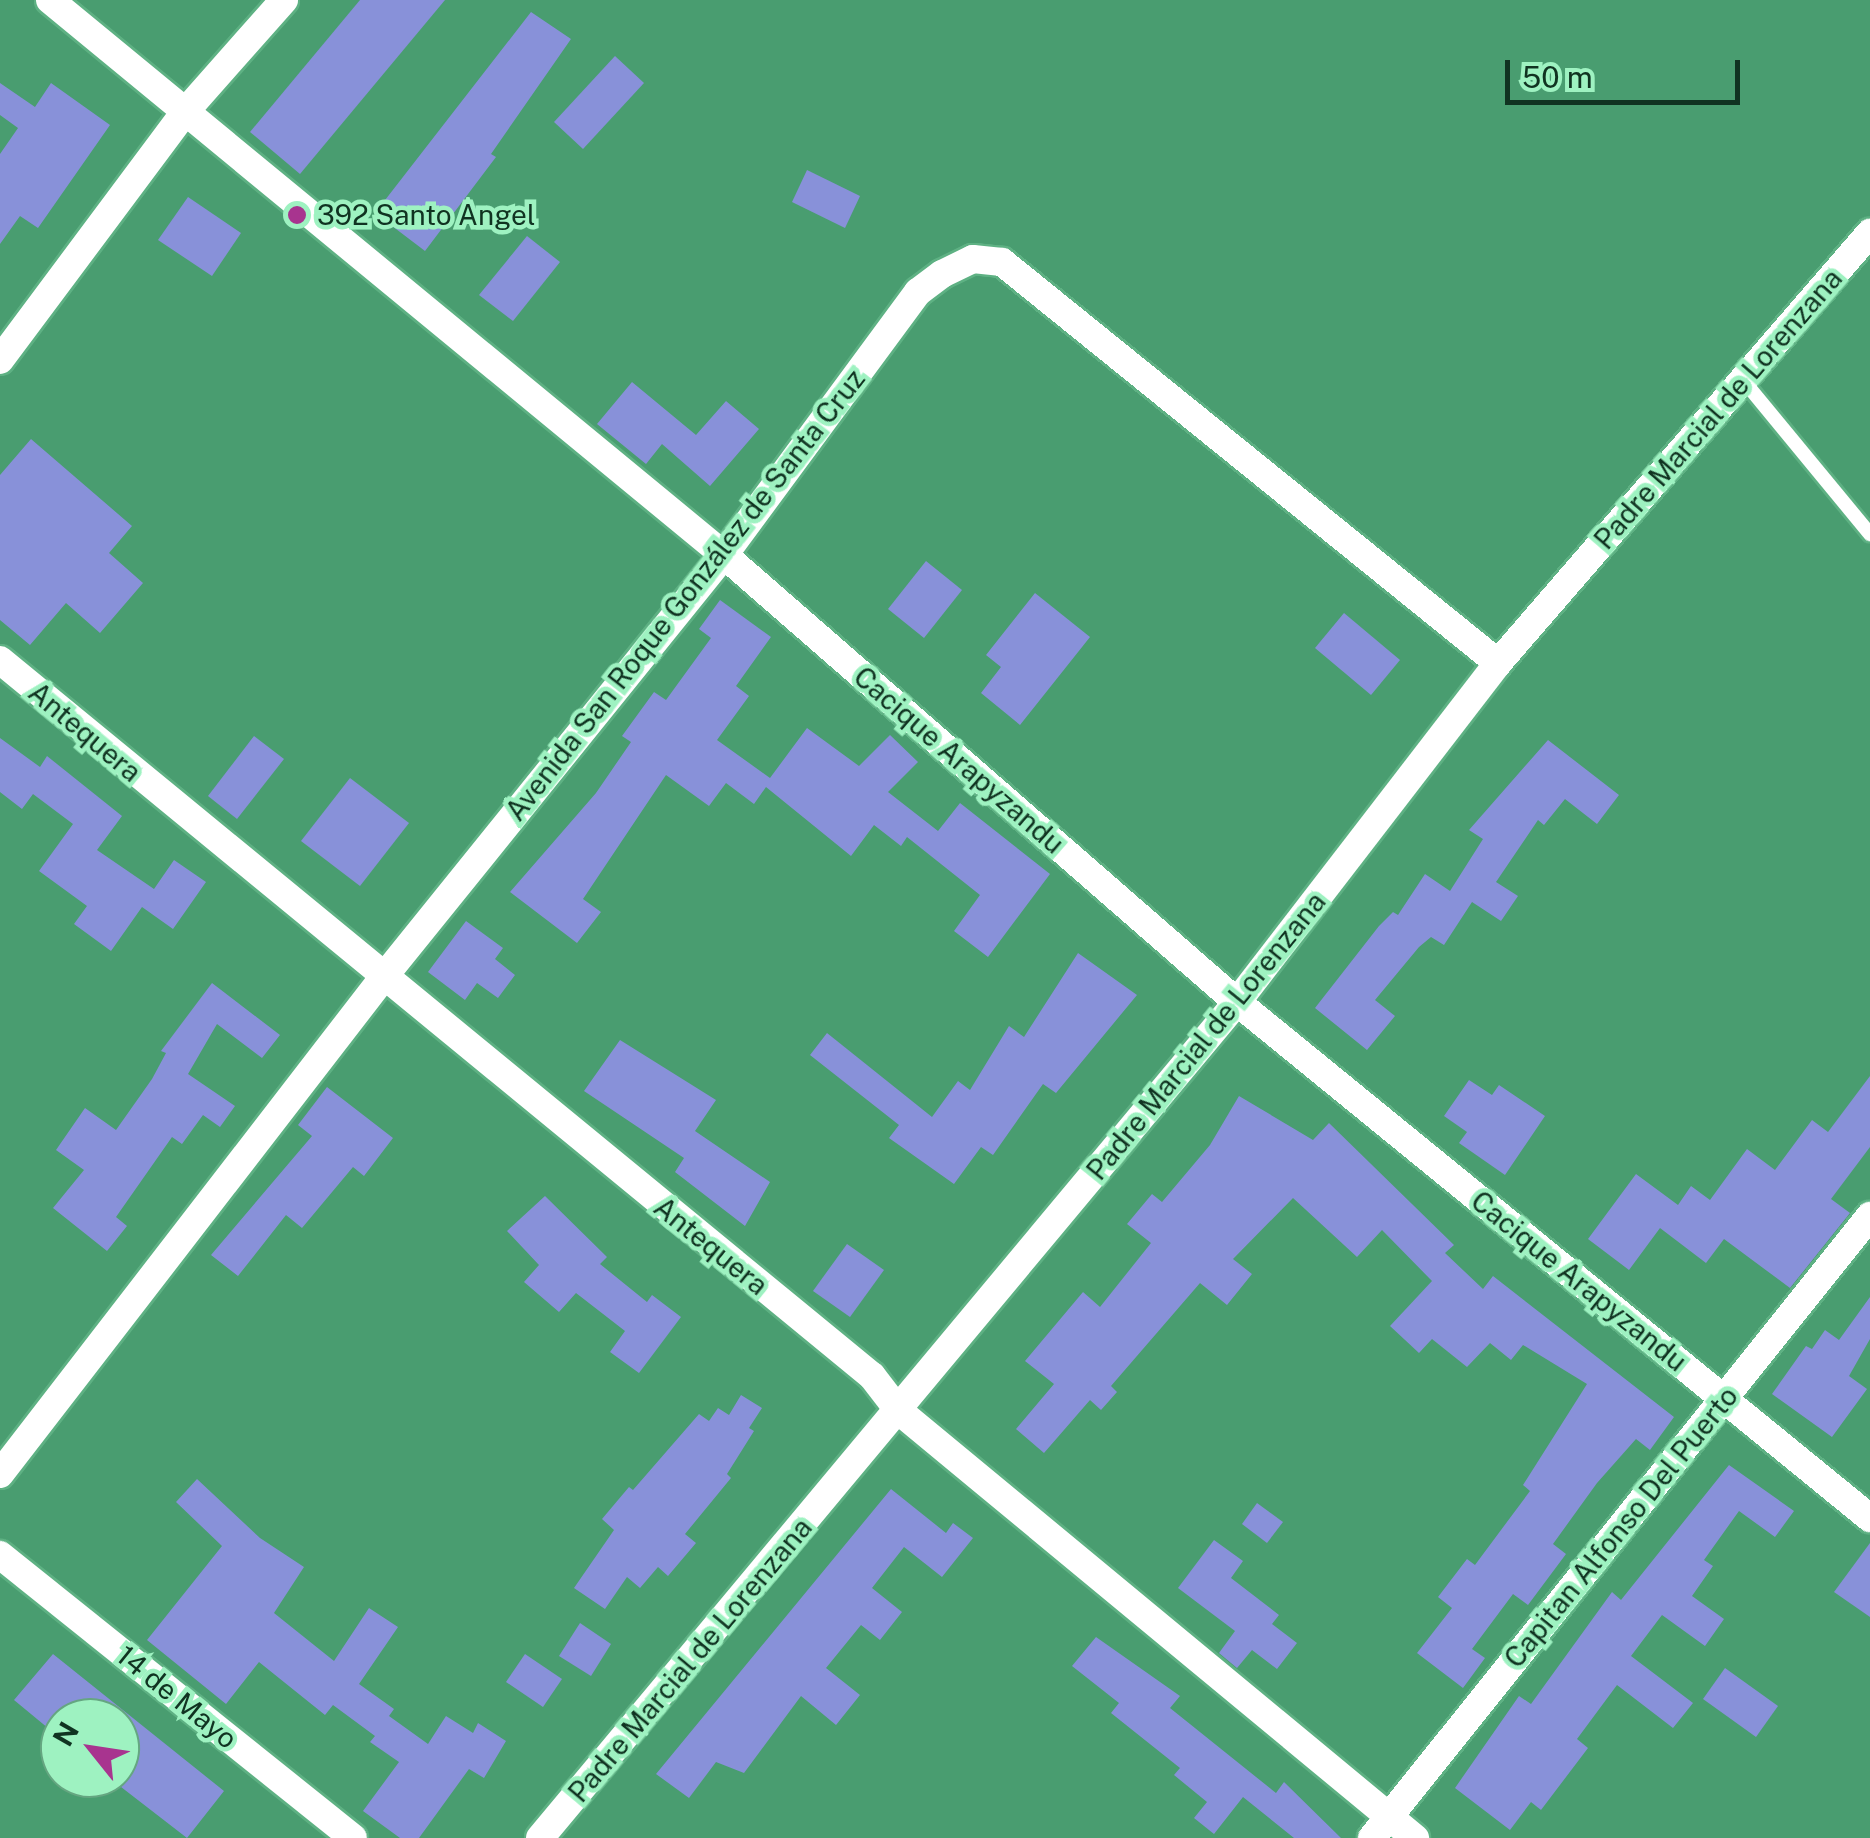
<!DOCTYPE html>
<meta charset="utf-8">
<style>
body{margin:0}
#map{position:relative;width:1870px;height:1838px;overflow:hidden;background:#91e5b4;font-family:"Public Sans",sans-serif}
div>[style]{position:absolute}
.water>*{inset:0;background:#499d70}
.building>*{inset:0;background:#8891d9}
.roads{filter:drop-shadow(2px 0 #5eb183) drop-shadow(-2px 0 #5eb183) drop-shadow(0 2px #5eb183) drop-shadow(0 -2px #5eb183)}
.lane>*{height:14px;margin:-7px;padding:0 7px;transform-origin:7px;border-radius:7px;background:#fff}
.street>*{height:28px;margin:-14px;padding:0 14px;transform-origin:14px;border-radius:14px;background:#fff}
.dots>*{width:28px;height:28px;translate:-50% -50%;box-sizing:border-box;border:5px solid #9ef2c1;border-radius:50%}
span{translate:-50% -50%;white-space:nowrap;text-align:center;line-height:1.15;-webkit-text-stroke:9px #9ef2c1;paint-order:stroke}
.poi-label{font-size:28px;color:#103321}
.left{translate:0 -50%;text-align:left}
.street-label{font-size:28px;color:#103321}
.north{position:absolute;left:40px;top:1698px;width:100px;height:100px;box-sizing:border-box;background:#9ef2c1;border:2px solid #65a681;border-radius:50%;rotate:300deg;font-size:28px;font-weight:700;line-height:40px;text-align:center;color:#103321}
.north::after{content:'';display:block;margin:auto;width:35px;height:45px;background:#a8348f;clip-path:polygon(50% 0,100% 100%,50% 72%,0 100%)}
.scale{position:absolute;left:1505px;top:60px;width:235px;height:45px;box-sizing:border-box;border:5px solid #103321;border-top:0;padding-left:12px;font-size:30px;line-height:35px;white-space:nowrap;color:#103321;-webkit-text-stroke:8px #9ef2c1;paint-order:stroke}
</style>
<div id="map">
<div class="water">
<div style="clip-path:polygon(evenodd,0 0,1870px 0,1870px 1838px,0 1838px,0 0,60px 1718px,120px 1718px,120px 1778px,60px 1778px,60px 1718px)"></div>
</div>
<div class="building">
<div style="clip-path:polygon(360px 0,445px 0,300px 174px,250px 132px)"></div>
<div style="clip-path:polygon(531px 12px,571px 39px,491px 154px,496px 157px,425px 251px,375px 213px)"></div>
<div style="clip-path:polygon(615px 56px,644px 83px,583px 149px,554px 122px)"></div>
<div style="clip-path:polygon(0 83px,35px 107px,51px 83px,110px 125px,38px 228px,20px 216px,0 244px,0 154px,18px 128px,0 115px)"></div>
<div style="clip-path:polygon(807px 170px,860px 196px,845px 228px,792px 202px)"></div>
<div style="clip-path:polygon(188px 197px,241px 233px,212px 276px,158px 240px)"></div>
<div style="clip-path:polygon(527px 236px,560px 262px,513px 321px,479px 295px)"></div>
<div style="clip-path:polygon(632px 382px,696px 435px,726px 401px,759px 429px,710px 486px,662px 444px,646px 464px,597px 424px)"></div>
<div style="clip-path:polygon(31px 439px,132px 526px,109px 553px,143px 583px,100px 633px,66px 603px,30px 645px,0 620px,0 475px)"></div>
<div style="clip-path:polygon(926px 561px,962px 590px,924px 638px,888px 609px)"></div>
<div style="clip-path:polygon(1035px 593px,1090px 637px,1020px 725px,981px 693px,1001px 667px,986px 655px)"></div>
<div style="clip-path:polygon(720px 600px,771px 637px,736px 686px,749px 696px,717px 740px,770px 778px,807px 728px,859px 766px,890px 735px,918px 762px,888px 792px,938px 831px,960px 803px,1050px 874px,988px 957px,954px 931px,980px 895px,907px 837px,901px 846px,874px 825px,851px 856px,766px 787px,754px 804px,726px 783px,709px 806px,666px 775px,583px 899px,601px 912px,577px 943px,510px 892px,596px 793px,631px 742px,622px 736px,654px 692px,666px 700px,711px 638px,699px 629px)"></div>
<div style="clip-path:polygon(1344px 613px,1400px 660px,1371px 695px,1315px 648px)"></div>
<div style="clip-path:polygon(254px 736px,284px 759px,237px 819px,208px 796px)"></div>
<div style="clip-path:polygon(0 738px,40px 767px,47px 756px,122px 816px,97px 850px,154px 889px,174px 860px,206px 882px,173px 929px,142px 907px,111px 951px,74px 924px,87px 906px,39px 871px,73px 824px,33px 794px,22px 809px,0 792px)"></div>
<div style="clip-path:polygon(1548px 740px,1619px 795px,1597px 824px,1565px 799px,1544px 825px,1538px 820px,1496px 882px,1518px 896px,1501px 921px,1472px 902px,1444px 945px,1431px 937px,1419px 947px,1375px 1000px,1395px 1016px,1367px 1050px,1315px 1008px,1379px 926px,1393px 912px,1398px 915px,1425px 874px,1450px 891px,1483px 839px,1469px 830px)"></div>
<div style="clip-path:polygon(350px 778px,409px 823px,360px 886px,301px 841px)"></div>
<div style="clip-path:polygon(466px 921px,503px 948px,495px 959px,515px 975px,498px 998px,477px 983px,465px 1000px,428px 972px)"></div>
<div style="clip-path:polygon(1078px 953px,1137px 995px,1056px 1093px,1043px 1084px,993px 1155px,981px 1147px,954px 1184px,889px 1138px,899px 1125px,810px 1055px,827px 1033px,932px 1117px,958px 1081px,970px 1090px,1009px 1026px,1024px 1037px)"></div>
<div style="clip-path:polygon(212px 983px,280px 1035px,262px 1058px,217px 1024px,188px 1074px,235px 1106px,220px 1127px,203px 1115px,182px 1144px,172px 1137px,116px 1217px,127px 1226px,107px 1251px,53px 1208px,84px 1170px,56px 1150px,85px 1108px,116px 1130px,152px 1079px,166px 1053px,161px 1051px)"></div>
<div style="clip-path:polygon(620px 1040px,716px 1100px,695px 1131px,770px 1182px,745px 1226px,675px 1172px,684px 1158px,584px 1091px)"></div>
<div style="clip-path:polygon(1870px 1076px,1870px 1147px,1831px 1199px,1850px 1213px,1790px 1288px,1724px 1239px,1706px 1263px,1660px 1228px,1629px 1270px,1588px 1239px,1636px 1174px,1678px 1205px,1691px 1186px,1710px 1200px,1747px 1149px,1775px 1170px,1812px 1120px,1828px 1132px)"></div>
<div style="clip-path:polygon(1469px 1080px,1492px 1095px,1499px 1085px,1545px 1116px,1505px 1175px,1459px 1143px,1467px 1132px,1444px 1116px)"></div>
<div style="clip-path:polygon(327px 1087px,393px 1138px,364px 1176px,353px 1167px,302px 1228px,286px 1215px,238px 1276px,211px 1255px,312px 1136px,298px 1125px)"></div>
<div style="clip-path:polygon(1239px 1096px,1313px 1140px,1329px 1123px,1454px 1245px,1445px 1253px,1483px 1289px,1493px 1276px,1674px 1417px,1650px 1450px,1636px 1439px,1597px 1483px,1553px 1544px,1566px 1554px,1528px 1605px,1513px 1594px,1472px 1649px,1485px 1658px,1463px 1688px,1417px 1653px,1452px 1608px,1438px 1597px,1467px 1559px,1475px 1565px,1530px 1491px,1523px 1485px,1587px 1384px,1523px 1345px,1511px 1360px,1490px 1343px,1467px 1367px,1432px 1339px,1419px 1353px,1390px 1326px,1432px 1281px,1382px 1230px,1357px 1257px,1293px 1198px,1233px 1259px,1252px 1274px,1227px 1305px,1200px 1283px,1111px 1386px,1117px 1392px,1101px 1410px,1090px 1400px,1044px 1453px,1016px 1429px,1054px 1384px,1025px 1361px,1083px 1292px,1100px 1307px,1151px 1243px,1127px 1224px,1152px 1194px,1162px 1202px,1210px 1145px)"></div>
<div style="clip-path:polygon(545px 1196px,607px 1257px,600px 1264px,647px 1302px,652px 1295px,681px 1317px,639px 1373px,610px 1352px,625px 1331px,576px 1293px,559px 1312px,524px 1282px,539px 1265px,507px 1231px)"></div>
<div style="clip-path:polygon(847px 1244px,884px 1270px,850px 1317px,813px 1291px)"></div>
<div style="clip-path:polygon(1870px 1297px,1870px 1339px,1849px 1376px,1867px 1389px,1832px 1437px,1772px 1394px,1806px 1346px,1812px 1349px,1825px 1330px,1839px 1340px)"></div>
<div style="clip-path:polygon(741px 1395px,762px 1408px,749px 1428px,754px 1431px,727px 1474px,731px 1478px,685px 1534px,696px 1543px,668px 1576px,658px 1567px,640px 1588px,627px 1577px,605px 1609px,574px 1588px,614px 1530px,602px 1519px,629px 1487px,633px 1490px,699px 1414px,709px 1421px,718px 1408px,729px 1415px)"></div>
<div style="clip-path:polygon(1729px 1465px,1794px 1511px,1775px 1537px,1739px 1511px,1704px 1560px,1713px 1566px,1692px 1596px,1724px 1619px,1705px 1646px,1662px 1615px,1631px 1656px,1693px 1703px,1673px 1728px,1617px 1685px,1577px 1739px,1588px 1748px,1541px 1810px,1531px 1802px,1510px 1830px,1455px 1788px,1519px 1696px,1531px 1704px,1612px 1592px,1621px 1600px)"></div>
<div style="clip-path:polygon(197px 1479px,260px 1538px,304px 1567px,274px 1613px,334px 1661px,369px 1608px,398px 1627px,359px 1684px,394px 1709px,389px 1716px,428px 1744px,446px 1716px,473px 1733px,478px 1723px,506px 1741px,484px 1778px,469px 1769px,419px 1838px,400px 1838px,363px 1811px,399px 1762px,370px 1742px,375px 1736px,333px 1705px,325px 1715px,259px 1662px,226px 1704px,147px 1640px,222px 1546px,176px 1502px)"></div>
<div style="clip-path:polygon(891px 1489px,946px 1533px,953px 1523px,973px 1538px,942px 1577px,904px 1547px,872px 1588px,902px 1612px,880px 1640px,861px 1625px,826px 1668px,860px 1695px,836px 1725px,801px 1696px,744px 1773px,716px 1762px,689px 1798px,656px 1774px)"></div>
<div style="clip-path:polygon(1257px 1503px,1283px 1522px,1267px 1543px,1242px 1524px)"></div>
<div style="clip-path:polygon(1214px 1540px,1243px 1561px,1231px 1578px,1279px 1615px,1272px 1624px,1297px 1643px,1277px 1669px,1252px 1650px,1237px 1668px,1219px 1653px,1235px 1631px,1178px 1588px)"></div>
<div style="clip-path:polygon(1870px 1543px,1870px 1617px,1834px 1592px)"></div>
<div style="clip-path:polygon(580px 1623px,611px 1644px,591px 1676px,559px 1656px)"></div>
<div style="clip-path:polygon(1096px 1637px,1180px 1696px,1170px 1708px,1276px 1793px,1284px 1782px,1341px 1838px,1294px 1838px,1243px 1797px,1214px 1834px,1194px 1818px,1207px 1802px,1174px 1775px,1180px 1768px,1111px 1713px,1119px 1703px,1072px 1666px)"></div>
<div style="clip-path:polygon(53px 1654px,224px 1791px,187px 1838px,112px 1780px,120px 1778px,120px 1718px,60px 1718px,60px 1738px,14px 1700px)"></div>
<div style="clip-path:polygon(525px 1654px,562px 1679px,543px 1707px,506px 1682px)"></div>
<div style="clip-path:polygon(1725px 1668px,1778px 1706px,1756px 1737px,1703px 1699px)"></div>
</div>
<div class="roads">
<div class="lane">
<div style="left:1743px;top:380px;width:200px;rotate:50.5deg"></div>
</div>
<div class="street">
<div style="left:50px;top:0;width:873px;rotate:39.47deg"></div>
<div style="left:724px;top:555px;width:680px;rotate:41.07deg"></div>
<div style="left:1237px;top:1002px;width:817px;rotate:39.19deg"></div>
<div style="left:0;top:360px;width:308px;rotate:-53.3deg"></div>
<div style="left:184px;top:113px;width:151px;rotate:-48.5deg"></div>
<div style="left:0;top:660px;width:1128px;rotate:39.39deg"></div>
<div style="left:872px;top:1376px;width:44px;rotate:52.4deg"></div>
<div style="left:899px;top:1411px;width:670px;rotate:39.61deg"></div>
<div style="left:0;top:1474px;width:625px;rotate:-52.34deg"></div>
<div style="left:382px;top:979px;width:545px;rotate:-51.11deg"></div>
<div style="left:724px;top:555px;width:327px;rotate:-53.6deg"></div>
<div style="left:918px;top:292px;width:30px;rotate:-37deg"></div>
<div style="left:942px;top:274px;width:34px;rotate:-26deg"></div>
<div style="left:973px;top:259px;width:29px;rotate:6deg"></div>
<div style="left:1002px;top:262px;width:638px;rotate:38.95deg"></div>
<div style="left:0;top:1555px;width:452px;rotate:38.7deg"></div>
<div style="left:540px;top:1838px;width:1088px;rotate:-50.18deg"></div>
<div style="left:1237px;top:1002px;width:428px;rotate:-52.4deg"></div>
<div style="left:1498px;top:663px;width:569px;rotate:-49.14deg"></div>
<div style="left:1372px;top:1838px;width:797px;rotate:-51.32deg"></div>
</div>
</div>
<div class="dots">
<div style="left:297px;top:215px;background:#a8348f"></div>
</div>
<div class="poi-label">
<span class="left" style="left:317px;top:215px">392 Santo Angel</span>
</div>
<div class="street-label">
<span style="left:1718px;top:409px;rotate:-49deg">Padre Marcial de Lorenzana</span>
<span style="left:685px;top:595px;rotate:-52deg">Avenida San Roque González de Santa Cruz</span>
<span style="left:85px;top:732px;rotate:40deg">Antequera</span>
<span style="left:959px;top:760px;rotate:41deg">Cacique Arapyzandu</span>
<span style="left:1206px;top:1036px;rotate:-51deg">Padre Marcial de Lorenzana</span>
<span style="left:711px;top:1246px;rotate:39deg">Antequera</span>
<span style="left:1579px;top:1281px;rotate:39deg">Cacique Arapyzandu</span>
<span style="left:1621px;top:1527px;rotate:-51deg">Capitan Alfonso Del Puerto</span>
<span style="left:690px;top:1660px;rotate:-50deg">Padre Marcial de Lorenzana</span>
<span style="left:177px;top:1697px;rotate:39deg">14 de Mayo</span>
</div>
<div class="north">N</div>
<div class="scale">50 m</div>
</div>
